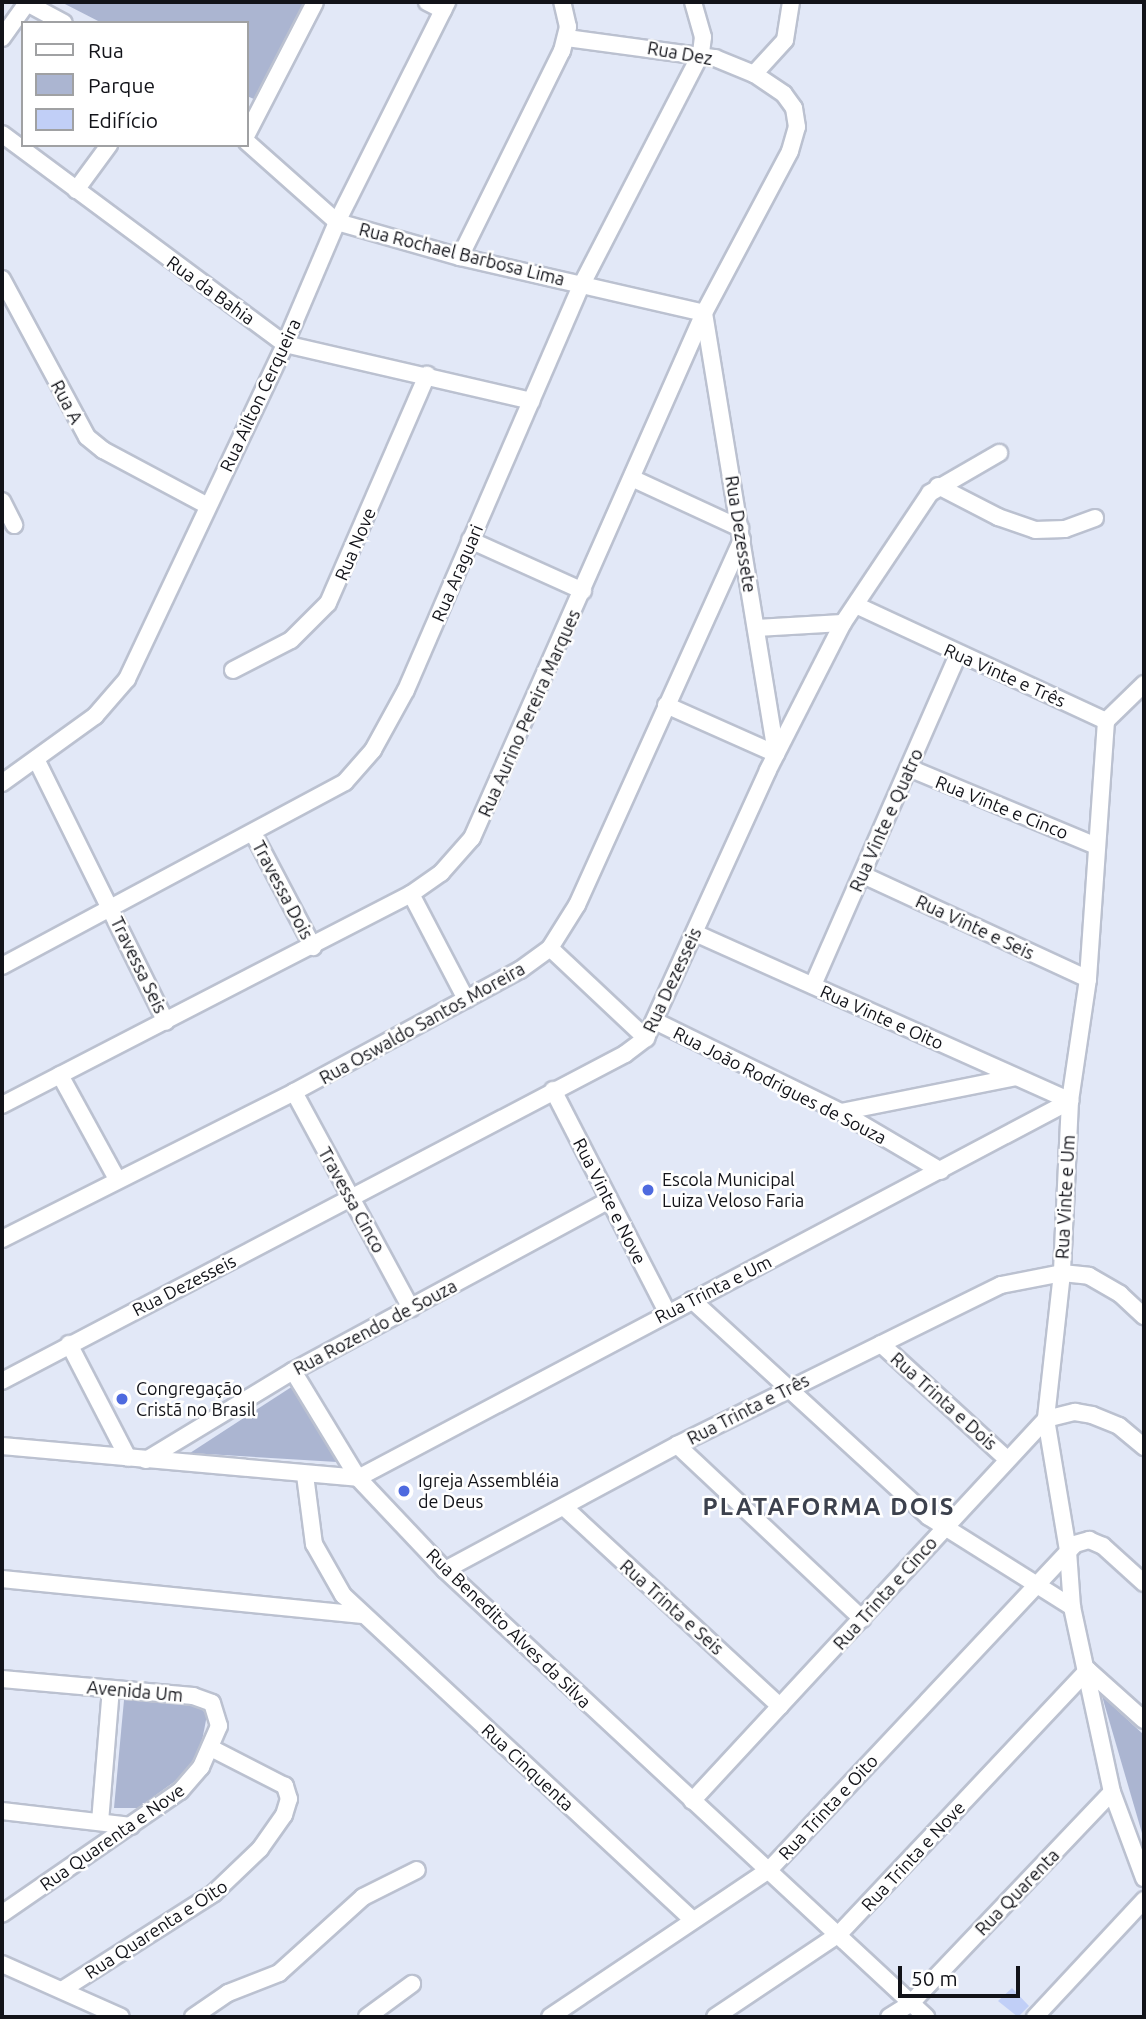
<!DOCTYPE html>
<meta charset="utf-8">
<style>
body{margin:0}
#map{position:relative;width:1146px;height:2019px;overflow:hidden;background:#e2e8f7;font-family:Ubuntu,sans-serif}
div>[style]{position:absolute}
.green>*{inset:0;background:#abb5d1}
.building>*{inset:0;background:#c1cff7}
.roads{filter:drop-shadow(2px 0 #bbc1d0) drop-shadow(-2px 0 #bbc1d0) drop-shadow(0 2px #bbc1d0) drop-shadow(0 -2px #bbc1d0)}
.street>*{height:16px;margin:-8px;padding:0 8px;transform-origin:8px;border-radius:8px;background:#fff}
.dots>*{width:19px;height:19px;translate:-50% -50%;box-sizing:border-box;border:4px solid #fff;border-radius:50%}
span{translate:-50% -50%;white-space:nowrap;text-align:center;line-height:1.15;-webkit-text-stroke:5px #fff;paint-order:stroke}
.street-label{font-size:18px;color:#121319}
.poi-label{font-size:18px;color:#121319}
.left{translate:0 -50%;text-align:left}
.district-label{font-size:24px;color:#3c414d;font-weight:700;letter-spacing:2px}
.frame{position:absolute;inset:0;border:4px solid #121319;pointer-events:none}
.legend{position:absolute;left:21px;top:21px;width:228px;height:126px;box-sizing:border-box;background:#fff;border:2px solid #a0a1a3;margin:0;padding:9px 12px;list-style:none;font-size:21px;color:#121319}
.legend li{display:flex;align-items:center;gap:14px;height:35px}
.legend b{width:35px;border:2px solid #a0a1a3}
.scale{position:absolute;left:898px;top:1966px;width:122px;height:32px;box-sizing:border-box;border:4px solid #121319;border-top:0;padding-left:9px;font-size:21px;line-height:24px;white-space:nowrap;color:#121319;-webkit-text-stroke:5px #fff;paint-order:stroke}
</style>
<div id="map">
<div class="green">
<div style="clip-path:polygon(61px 2px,305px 2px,256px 100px,247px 96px,247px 23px,102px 23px)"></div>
<div style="clip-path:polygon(293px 1386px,337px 1462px,190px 1453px)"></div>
<div style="clip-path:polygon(1102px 1696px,1144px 1735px,1144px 1840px)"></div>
<div style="clip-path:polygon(124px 1700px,199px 1706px,207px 1715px,201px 1746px,185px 1774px,138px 1808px,114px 1808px)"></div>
</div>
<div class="building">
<div style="clip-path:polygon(1012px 1988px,1029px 2006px,1018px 2017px,998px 2001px)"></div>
</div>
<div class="roads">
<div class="street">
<div style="left:25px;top:2px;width:44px;rotate:28.3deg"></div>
<div style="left:427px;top:2px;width:18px;rotate:27deg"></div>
<div style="left:2px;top:38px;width:43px;rotate:-54.5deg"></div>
<div style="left:754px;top:74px;width:46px;rotate:-47.6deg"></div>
<div style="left:785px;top:40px;width:38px;rotate:-81deg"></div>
<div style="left:2px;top:134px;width:352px;rotate:36.6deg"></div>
<div style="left:285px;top:344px;width:253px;rotate:13deg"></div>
<div style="left:247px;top:134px;width:148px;rotate:-62.7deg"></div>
<div style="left:247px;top:142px;width:120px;rotate:41.6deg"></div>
<div style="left:337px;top:222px;width:128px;rotate:15.9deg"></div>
<div style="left:460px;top:257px;width:250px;rotate:12.9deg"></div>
<div style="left:704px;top:313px;width:447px;rotate:80.7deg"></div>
<div style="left:76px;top:190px;width:56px;rotate:-53.7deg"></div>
<div style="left:460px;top:257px;width:230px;rotate:-63.7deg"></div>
<div style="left:562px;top:51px;width:25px;rotate:-76deg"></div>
<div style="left:568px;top:27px;width:26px;rotate:-103deg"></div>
<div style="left:2px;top:279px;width:179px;rotate:61.7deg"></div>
<div style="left:87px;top:437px;width:21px;rotate:39deg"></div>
<div style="left:103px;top:450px;width:119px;rotate:28.1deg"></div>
<div style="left:634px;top:479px;width:117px;rotate:24.8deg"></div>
<div style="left:938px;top:486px;width:68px;rotate:27.3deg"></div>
<div style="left:998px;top:517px;width:39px;rotate:19deg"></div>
<div style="left:1035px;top:530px;width:30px;rotate:-2deg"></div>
<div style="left:1065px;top:529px;width:32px;rotate:-20deg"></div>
<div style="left:2px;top:501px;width:27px;rotate:63deg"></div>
<div style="left:470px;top:540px;width:124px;rotate:24.3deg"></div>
<div style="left:856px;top:605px;width:276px;rotate:24.9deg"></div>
<div style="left:756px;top:628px;width:87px;rotate:-3.3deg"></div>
<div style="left:233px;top:670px;width:65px;rotate:-27.3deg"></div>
<div style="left:291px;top:640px;width:52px;rotate:-45deg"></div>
<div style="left:328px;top:603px;width:249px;rotate:-66.5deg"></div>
<div style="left:666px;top:705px;width:120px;rotate:24deg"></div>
<div style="left:1106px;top:721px;width:259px;rotate:94deg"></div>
<div style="left:1088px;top:979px;width:123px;rotate:98.4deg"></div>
<div style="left:1070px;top:1101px;width:172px;rotate:92.7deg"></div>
<div style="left:1062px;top:1273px;width:147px;rotate:96.3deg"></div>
<div style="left:1046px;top:1419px;width:134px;rotate:80.5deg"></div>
<div style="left:1068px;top:1551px;width:56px;rotate:85.9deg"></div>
<div style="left:1072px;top:1607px;width:189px;rotate:77.8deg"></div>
<div style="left:1112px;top:1792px;width:92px;rotate:69.6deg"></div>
<div style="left:1106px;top:721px;width:53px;rotate:-44.2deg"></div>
<div style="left:36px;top:759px;width:293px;rotate:63.7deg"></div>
<div style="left:909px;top:768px;width:200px;rotate:22.6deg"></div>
<div style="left:2px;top:783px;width:115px;rotate:-35.8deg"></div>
<div style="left:95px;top:716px;width:49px;rotate:-49.1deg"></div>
<div style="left:127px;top:679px;width:370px;rotate:-64.7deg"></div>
<div style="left:285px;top:344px;width:133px;rotate:-66.9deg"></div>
<div style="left:337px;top:222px;width:246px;rotate:-63.4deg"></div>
<div style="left:253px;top:833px;width:129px;rotate:62.2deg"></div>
<div style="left:863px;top:875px;width:248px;rotate:24.8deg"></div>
<div style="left:411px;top:894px;width:119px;rotate:62.4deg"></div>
<div style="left:695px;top:933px;width:411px;rotate:24.1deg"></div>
<div style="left:550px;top:948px;width:132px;rotate:43.2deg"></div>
<div style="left:2px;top:966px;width:389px;rotate:-28.2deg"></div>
<div style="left:345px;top:782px;width:43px;rotate:-48.8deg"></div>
<div style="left:373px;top:750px;width:68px;rotate:-61.2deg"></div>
<div style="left:406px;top:690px;width:443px;rotate:-66.6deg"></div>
<div style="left:582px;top:284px;width:260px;rotate:-62.7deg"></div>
<div style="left:701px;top:53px;width:16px;rotate:-83deg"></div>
<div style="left:703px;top:37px;width:36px;rotate:-106deg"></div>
<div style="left:813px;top:985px;width:361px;rotate:-66.3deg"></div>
<div style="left:655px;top:1021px;width:207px;rotate:26.1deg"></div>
<div style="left:841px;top:1112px;width:116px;rotate:30.5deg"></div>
<div style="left:60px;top:1075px;width:119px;rotate:61.3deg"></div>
<div style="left:553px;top:1090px;width:250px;rotate:62.8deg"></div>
<div style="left:294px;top:1092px;width:246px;rotate:61.6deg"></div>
<div style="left:2px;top:1105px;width:460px;rotate:-27.3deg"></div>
<div style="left:411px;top:894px;width:37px;rotate:-35deg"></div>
<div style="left:441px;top:873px;width:47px;rotate:-48.5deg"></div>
<div style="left:472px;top:838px;width:574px;rotate:-66.16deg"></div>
<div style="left:704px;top:313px;width:183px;rotate:-62deg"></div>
<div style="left:790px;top:151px;width:25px;rotate:-74deg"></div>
<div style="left:797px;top:127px;width:19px;rotate:-99deg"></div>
<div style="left:794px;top:108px;width:17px;rotate:-126deg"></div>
<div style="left:784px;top:94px;width:36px;rotate:-146deg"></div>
<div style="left:754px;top:74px;width:42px;rotate:-157.7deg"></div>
<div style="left:715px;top:58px;width:149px;rotate:-172.3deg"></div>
<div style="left:841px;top:1112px;width:178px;rotate:-11.3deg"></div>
<div style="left:2px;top:1239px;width:327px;rotate:-26.7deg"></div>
<div style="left:294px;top:1092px;width:257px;rotate:-28.4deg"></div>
<div style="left:520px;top:970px;width:37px;rotate:-36deg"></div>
<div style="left:550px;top:948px;width:51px;rotate:-57.9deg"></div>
<div style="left:577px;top:905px;width:401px;rotate:-65.7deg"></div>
<div style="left:692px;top:1300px;width:321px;rotate:42.5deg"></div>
<div style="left:929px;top:1517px;width:169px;rotate:32.2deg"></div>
<div style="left:69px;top:1344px;width:128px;rotate:62.6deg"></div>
<div style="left:881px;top:1344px;width:171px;rotate:42.4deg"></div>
<div style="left:293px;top:1371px;width:125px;rotate:58.7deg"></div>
<div style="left:358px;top:1478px;width:806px;rotate:-27.9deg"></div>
<div style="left:2px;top:1381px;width:704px;rotate:-27.69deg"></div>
<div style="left:625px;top:1054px;width:26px;rotate:-37deg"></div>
<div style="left:646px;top:1038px;width:294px;rotate:-65.5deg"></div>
<div style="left:768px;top:770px;width:165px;rotate:-63deg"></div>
<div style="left:843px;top:623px;width:156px;rotate:-56.2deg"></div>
<div style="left:930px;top:493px;width:80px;rotate:-30.1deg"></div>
<div style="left:677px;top:1445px;width:254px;rotate:43.2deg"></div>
<div style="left:2px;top:1446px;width:357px;rotate:5.1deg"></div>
<div style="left:358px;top:1478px;width:127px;rotate:46.6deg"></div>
<div style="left:445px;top:1570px;width:657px;rotate:42.9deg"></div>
<div style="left:146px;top:1460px;width:172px;rotate:-31.2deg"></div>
<div style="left:293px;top:1371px;width:358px;rotate:-28.4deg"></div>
<div style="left:305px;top:1475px;width:70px;rotate:82.6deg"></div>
<div style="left:314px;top:1544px;width:59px;rotate:60.4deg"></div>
<div style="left:343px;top:1595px;width:478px;rotate:42.9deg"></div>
<div style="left:564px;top:1507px;width:294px;rotate:42.7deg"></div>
<div style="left:445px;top:1570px;width:264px;rotate:-28.3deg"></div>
<div style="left:677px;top:1445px;width:361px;rotate:-26.3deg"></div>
<div style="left:1001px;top:1285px;width:62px;rotate:-11.1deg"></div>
<div style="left:1062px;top:1273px;width:27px;rotate:6deg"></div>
<div style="left:1089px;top:1276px;width:36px;rotate:30deg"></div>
<div style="left:1120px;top:1294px;width:33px;rotate:43deg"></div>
<div style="left:2px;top:1579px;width:362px;rotate:5.7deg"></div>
<div style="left:1088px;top:1670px;width:75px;rotate:41.8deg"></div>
<div style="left:2px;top:1679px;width:192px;rotate:5.1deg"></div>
<div style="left:193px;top:1696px;width:20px;rotate:20deg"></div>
<div style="left:212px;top:1703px;width:24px;rotate:73deg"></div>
<div style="left:219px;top:1726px;width:45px;rotate:113.7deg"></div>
<div style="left:201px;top:1767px;width:32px;rotate:131deg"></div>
<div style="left:180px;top:1791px;width:216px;rotate:145.4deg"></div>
<div style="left:692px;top:1801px;width:521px;rotate:-47.18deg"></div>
<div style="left:1046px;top:1419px;width:30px;rotate:-14deg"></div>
<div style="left:1075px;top:1412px;width:17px;rotate:10deg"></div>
<div style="left:1092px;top:1415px;width:29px;rotate:22deg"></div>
<div style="left:1119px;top:1426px;width:33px;rotate:40deg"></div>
<div style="left:2px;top:1811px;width:130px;rotate:6.6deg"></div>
<div style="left:100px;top:1822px;width:133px;rotate:-85.3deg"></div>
<div style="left:2px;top:1964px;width:130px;rotate:24deg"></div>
<div style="left:62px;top:1990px;width:180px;rotate:-32.5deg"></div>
<div style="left:214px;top:1893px;width:64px;rotate:-43.7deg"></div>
<div style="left:260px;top:1849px;width:42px;rotate:-54.8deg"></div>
<div style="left:284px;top:1815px;width:17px;rotate:-73deg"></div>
<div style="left:289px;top:1799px;width:14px;rotate:-107deg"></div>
<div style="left:285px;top:1786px;width:83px;rotate:-152.8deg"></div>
<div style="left:193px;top:2017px;width:42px;rotate:-34.4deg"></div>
<div style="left:228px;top:1993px;width:55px;rotate:-21.4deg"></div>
<div style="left:279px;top:1973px;width:113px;rotate:-42.1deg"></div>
<div style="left:363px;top:1897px;width:60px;rotate:-26.6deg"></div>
<div style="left:367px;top:2017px;width:56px;rotate:-36.3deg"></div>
<div style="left:550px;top:2017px;width:264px;rotate:-33.9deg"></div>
<div style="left:769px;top:1870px;width:447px;rotate:-46.8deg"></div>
<div style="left:1075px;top:1544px;width:15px;rotate:-16deg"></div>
<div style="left:1089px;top:1540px;width:15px;rotate:23deg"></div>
<div style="left:1103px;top:1546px;width:55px;rotate:42.1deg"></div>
<div style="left:715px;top:2017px;width:149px;rotate:-33.8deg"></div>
<div style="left:839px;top:1934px;width:363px;rotate:-46.7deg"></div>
<div style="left:889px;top:2017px;width:26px;rotate:-32deg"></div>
<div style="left:911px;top:2003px;width:291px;rotate:-46.4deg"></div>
<div style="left:1035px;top:2017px;width:160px;rotate:-47deg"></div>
</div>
</div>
<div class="dots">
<div style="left:648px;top:1190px;background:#4e6adf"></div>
<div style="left:122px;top:1399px;background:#4e6adf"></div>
<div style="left:404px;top:1491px;background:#4e6adf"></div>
</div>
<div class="street-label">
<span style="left:680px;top:53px;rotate:10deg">Rua Dez</span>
<span style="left:462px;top:254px;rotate:14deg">Rua Rochael Barbosa Lima</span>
<span style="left:211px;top:290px;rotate:36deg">Rua da Bahia</span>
<span style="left:260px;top:395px;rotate:-65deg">Rua Ailton Cerqueira</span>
<span style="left:67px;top:402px;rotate:62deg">Rua A</span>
<span style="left:741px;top:534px;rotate:81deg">Rua Dezessete</span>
<span style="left:355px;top:544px;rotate:-67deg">Rua Nove</span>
<span style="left:457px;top:573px;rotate:-67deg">Rua Araguari</span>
<span style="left:1005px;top:675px;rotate:24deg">Rua Vinte e Três</span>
<span style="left:529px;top:713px;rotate:-66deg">Rua Aurino Pereira Marques</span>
<span style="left:1002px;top:807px;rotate:22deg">Rua Vinte e Cinco</span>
<span style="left:886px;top:820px;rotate:-66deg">Rua Vinte e Quatro</span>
<span style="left:283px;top:890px;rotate:62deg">Travessa Dois</span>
<span style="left:975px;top:927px;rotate:25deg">Rua Vinte e Seis</span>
<span style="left:139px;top:965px;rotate:64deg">Travessa Seis</span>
<span style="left:672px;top:980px;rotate:-65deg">Rua Dezesseis</span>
<span style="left:882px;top:1017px;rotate:24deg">Rua Vinte e Oito</span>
<span style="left:422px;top:1023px;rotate:-29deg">Rua Oswaldo Santos Moreira</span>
<span style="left:780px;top:1085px;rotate:27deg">Rua João Rodrigues de Souza</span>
<span style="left:1065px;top:1197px;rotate:-87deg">Rua Vinte e Um</span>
<span style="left:352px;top:1200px;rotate:61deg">Travessa Cinco</span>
<span style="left:610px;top:1201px;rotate:63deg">Rua Vinte e Nove</span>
<span style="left:184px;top:1285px;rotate:-27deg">Rua Dezesseis</span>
<span style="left:713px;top:1289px;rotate:-27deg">Rua Trinta e Um</span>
<span style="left:375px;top:1327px;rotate:-28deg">Rua Rozendo de Souza</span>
<span style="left:944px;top:1401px;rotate:42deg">Rua Trinta e Dois</span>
<span style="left:748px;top:1409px;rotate:-27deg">Rua Trinta e Três</span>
<span style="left:885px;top:1593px;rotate:-48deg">Rua Trinta e Cinco</span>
<span style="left:672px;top:1607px;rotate:42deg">Rua Trinta e Seis</span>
<span style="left:509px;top:1628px;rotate:44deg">Rua Benedito Alves da Silva</span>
<span style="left:135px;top:1691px;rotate:5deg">Avenida Um</span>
<span style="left:528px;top:1767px;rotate:43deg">Rua Cinquenta</span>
<span style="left:828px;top:1807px;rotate:-47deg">Rua Trinta e Oito</span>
<span style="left:112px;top:1837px;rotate:-35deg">Rua Quarenta e Nove</span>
<span style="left:913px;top:1856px;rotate:-47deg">Rua Trinta e Nove</span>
<span style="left:1017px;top:1892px;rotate:-46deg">Rua Quarenta</span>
<span style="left:156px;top:1929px;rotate:-33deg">Rua Quarenta e Oito</span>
</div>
<div class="poi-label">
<span class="left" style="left:662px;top:1190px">Escola Municipal<br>Luiza Veloso Faria</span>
<span class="left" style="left:136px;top:1399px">Congregação<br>Cristã no Brasil</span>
<span class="left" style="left:418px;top:1491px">Igreja Assembléia<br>de Deus</span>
</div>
<div class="district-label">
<span style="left:829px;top:1507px">PLATAFORMA DOIS</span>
</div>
<div class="frame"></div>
<ul class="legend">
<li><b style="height:9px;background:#fff"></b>Rua</li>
<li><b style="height:19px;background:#abb5d1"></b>Parque</li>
<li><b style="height:19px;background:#c1cff7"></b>Edifício</li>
</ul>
<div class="scale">50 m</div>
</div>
